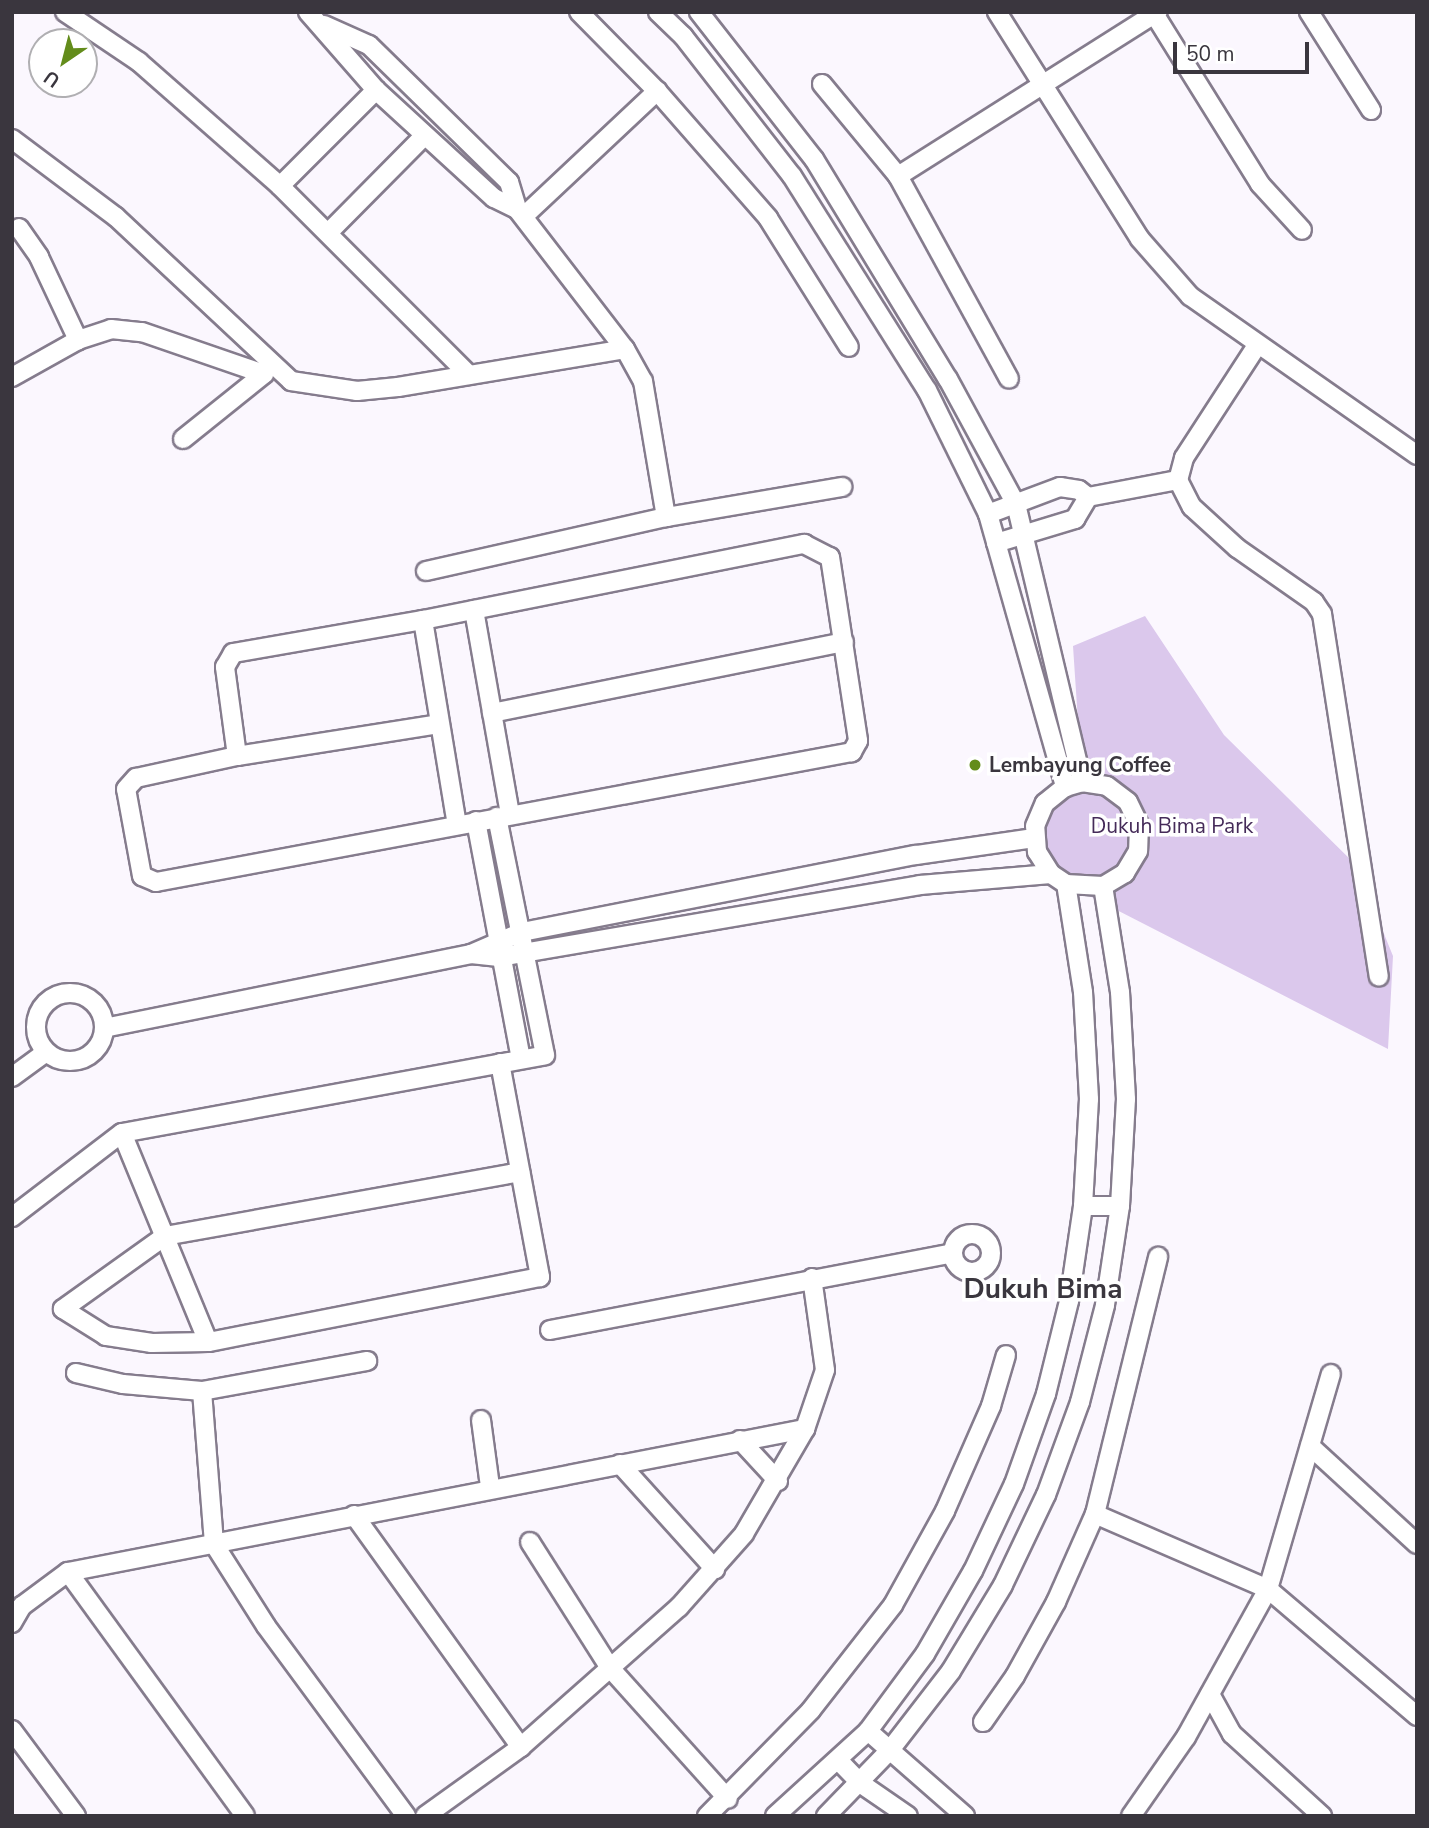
<!DOCTYPE html>
<style>
body{margin:0}
#map{position:relative;width:1429px;height:1828px;overflow:hidden;background:#fbf7fe;font-family:"Nunito Sans",sans-serif}
div>[style]{position:absolute}
.green>*{inset:0;background:#dbc8ec}
.roads{filter:drop-shadow(2px 0 #857c8d) drop-shadow(-2px 0 #857c8d) drop-shadow(0 2px #857c8d) drop-shadow(0 -2px #857c8d)}
.minor>*{height:18px;margin:-9px;padding:0 9px;transform-origin:9px;border-radius:9px;background:#fff}
.minor>.ring{margin:-9px;padding:0;box-sizing:content-box;background:none;border:18px solid #fff;border-radius:50%}
.dots>*{width:19px;height:19px;translate:-50% -50%;box-sizing:border-box;border:4px solid #fff;border-radius:50%}
span{translate:-50% -50%;white-space:nowrap;text-align:center;line-height:1.15;-webkit-text-stroke:7px #fff;paint-order:stroke}
.poi-label{font-size:21px;color:#3a363e;font-weight:700}
.left{translate:0 -50%;text-align:left}
.park-label{font-size:21px;color:#452b59}
.district-label{font-size:28px;color:#3a363e;font-weight:700}
.frame{position:absolute;inset:0;border:14px solid #3a363e;pointer-events:none}
.north{position:absolute;left:28px;top:28px;width:70px;height:70px;box-sizing:border-box;background:#fff;border:2px solid #b0afb2;border-radius:50%;rotate:215deg;font-size:19px;font-weight:700;line-height:28px;text-align:center;color:#3a363e}
.north::after{content:'';display:block;margin:auto;width:24px;height:32px;background:#638c1b;clip-path:polygon(50% 0,100% 100%,50% 72%,0 100%)}
.scale{position:absolute;left:1173px;top:42px;width:136px;height:32px;box-sizing:border-box;border:4px solid #3a363e;border-top:0;padding-left:9px;font-size:21px;line-height:24px;white-space:nowrap;color:#3a363e;-webkit-text-stroke:5px #fff;paint-order:stroke}
</style>
<div id="map">
<div class="green">
<div style="clip-path:polygon(1145px 616px,1224px 735px,1356px 865px,1393px 956px,1388px 1049px,1066px 884px,1037px 852px,1045px 803px,1082px 782px,1073px 646px)"></div>
</div>
<div class="roads">
<div class="minor">
<div style="left:65px;top:12px;width:89px;rotate:34deg"></div>
<div style="left:139px;top:62px;width:188px;rotate:41.3deg"></div>
<div style="left:280px;top:186px;width:267px;rotate:45deg"></div>
<div style="left:308px;top:12px;width:103px;rotate:48.9deg"></div>
<div style="left:376px;top:90px;width:160px;rotate:42.5deg"></div>
<div style="left:494px;top:198px;width:25px;rotate:26deg"></div>
<div style="left:517px;top:209px;width:177px;rotate:52.4deg"></div>
<div style="left:625px;top:349px;width:37px;rotate:61deg"></div>
<div style="left:643px;top:381px;width:138px;rotate:80.4deg"></div>
<div style="left:658px;top:12px;width:35px;rotate:44deg"></div>
<div style="left:683px;top:36px;width:177px;rotate:52.1deg"></div>
<div style="left:792px;top:176px;width:253px;rotate:57.8deg"></div>
<div style="left:927px;top:390px;width:138px;rotate:63.8deg"></div>
<div style="left:988px;top:514px;width:284px;rotate:74.2deg"></div>
<div style="left:699px;top:12px;width:187px;rotate:52deg"></div>
<div style="left:814px;top:159px;width:258px;rotate:58.7deg"></div>
<div style="left:948px;top:379px;width:142px;rotate:61.5deg"></div>
<div style="left:1016px;top:504px;width:286px;rotate:76.6deg"></div>
<div style="left:997px;top:12px;width:268px;rotate:57.8deg"></div>
<div style="left:1140px;top:239px;width:76px;rotate:48.7deg"></div>
<div style="left:1190px;top:296px;width:277px;rotate:35deg"></div>
<div style="left:1153px;top:12px;width:203px;rotate:58.1deg"></div>
<div style="left:1260px;top:184px;width:62px;rotate:47.6deg"></div>
<div style="left:1309px;top:12px;width:116px;rotate:57.7deg"></div>
<div style="left:324px;top:25px;width:49px;rotate:24deg"></div>
<div style="left:369px;top:45px;width:196px;rotate:44.4deg"></div>
<div style="left:509px;top:182px;width:28px;rotate:73deg"></div>
<div style="left:822px;top:84px;width:119px;rotate:50.4deg"></div>
<div style="left:898px;top:176px;width:231px;rotate:61.3deg"></div>
<div style="left:657px;top:91px;width:169px;rotate:48.8deg"></div>
<div style="left:768px;top:218px;width:152px;rotate:57.9deg"></div>
<div style="left:12px;top:139px;width:130px;rotate:36.9deg"></div>
<div style="left:116px;top:217px;width:240px;rotate:43.1deg"></div>
<div style="left:291px;top:381px;width:67px;rotate:8.6deg"></div>
<div style="left:357px;top:391px;width:41px;rotate:-5.6deg"></div>
<div style="left:398px;top:387px;width:230px;rotate:-9.5deg"></div>
<div style="left:898px;top:176px;width:307px;rotate:-32.3deg"></div>
<div style="left:280px;top:186px;width:136px;rotate:-45deg"></div>
<div style="left:524px;top:216px;width:183px;rotate:-43.2deg"></div>
<div style="left:657px;top:91px;width:111px;rotate:-134.6deg"></div>
<div style="left:19px;top:228px;width:35px;rotate:55deg"></div>
<div style="left:39px;top:257px;width:92px;rotate:64.8deg"></div>
<div style="left:329px;top:232px;width:136px;rotate:-45.3deg"></div>
<div style="left:1256px;top:347px;width:132px;rotate:123deg"></div>
<div style="left:1184px;top:458px;width:23px;rotate:105deg"></div>
<div style="left:1178px;top:480px;width:30px;rotate:63deg"></div>
<div style="left:1192px;top:507px;width:61px;rotate:42.3deg"></div>
<div style="left:1237px;top:548px;width:94px;rotate:35deg"></div>
<div style="left:1314px;top:602px;width:14px;rotate:56deg"></div>
<div style="left:1322px;top:614px;width:367px;rotate:81.1deg"></div>
<div style="left:12px;top:377px;width:76px;rotate:-29.3deg"></div>
<div style="left:78px;top:340px;width:35px;rotate:-18deg"></div>
<div style="left:111px;top:329px;width:31px;rotate:6deg"></div>
<div style="left:142px;top:332px;width:129px;rotate:19deg"></div>
<div style="left:183px;top:439px;width:104px;rotate:-38.7deg"></div>
<div style="left:988px;top:514px;width:77px;rotate:-20.6deg"></div>
<div style="left:1060px;top:487px;width:19px;rotate:9deg"></div>
<div style="left:1079px;top:490px;width:11px;rotate:38deg"></div>
<div style="left:1088px;top:497px;width:92px;rotate:-10.7deg"></div>
<div style="left:996px;top:543px;width:83px;rotate:-16.9deg"></div>
<div style="left:1075px;top:519px;width:26px;rotate:-59deg"></div>
<div style="left:426px;top:571px;width:246px;rotate:-12.7deg"></div>
<div style="left:666px;top:517px;width:179px;rotate:-9.7deg"></div>
<div style="left:474px;top:610px;width:208px;rotate:80deg"></div>
<div style="left:423px;top:620px;width:389px;rotate:-11.3deg"></div>
<div style="left:804px;top:544px;width:29px;rotate:27deg"></div>
<div style="left:830px;top:557px;width:186px;rotate:81.3deg"></div>
<div style="left:858px;top:741px;width:13px;rotate:119deg"></div>
<div style="left:852px;top:752px;width:708px;rotate:169.42deg"></div>
<div style="left:156px;top:882px;width:15px;rotate:-157deg"></div>
<div style="left:142px;top:876px;width:88px;rotate:-100.4deg"></div>
<div style="left:126px;top:789px;width:15px;rotate:-48deg"></div>
<div style="left:136px;top:778px;width:103px;rotate:-12.3deg"></div>
<div style="left:237px;top:756px;width:204px;rotate:-9deg"></div>
<div style="left:492px;top:713px;width:359px;rotate:-11.4deg"></div>
<div style="left:237px;top:756px;width:90px;rotate:-97.7deg"></div>
<div style="left:225px;top:667px;width:16px;rotate:-60deg"></div>
<div style="left:233px;top:653px;width:193px;rotate:-9.9deg"></div>
<div style="left:423px;top:620px;width:208px;rotate:80.6deg"></div>
<div style="left:476px;top:821px;width:242px;rotate:79.3deg"></div>
<div style="left:471px;top:954px;width:56px;rotate:-23.3deg"></div>
<div style="left:522px;top:932px;width:401px;rotate:-11.1deg"></div>
<div style="left:916px;top:855px;width:119px;rotate:-8.2deg"></div>
<div class="ring" style="left:36px;top:993px;width:50px;height:50px"></div>
<div style="left:104px;top:1028px;width:374px;rotate:-11.4deg"></div>
<div style="left:471px;top:954px;width:28px;rotate:6deg"></div>
<div style="left:499px;top:957px;width:427px;rotate:-9.7deg"></div>
<div style="left:920px;top:885px;width:131px;rotate:-4.8deg"></div>
<div style="left:500px;top:1063px;width:218px;rotate:79.4deg"></div>
<div style="left:540px;top:1277px;width:338px;rotate:168.9deg"></div>
<div style="left:208px;top:1342px;width:56px;rotate:179deg"></div>
<div style="left:152px;top:1343px;width:47px;rotate:-171.3deg"></div>
<div style="left:106px;top:1336px;width:51px;rotate:-147.9deg"></div>
<div style="left:63px;top:1309px;width:125px;rotate:-35.6deg"></div>
<div style="left:165px;top:1236px;width:361px;rotate:-10.2deg"></div>
<div style="left:12px;top:1077px;width:42px;rotate:-36.3deg"></div>
<div style="left:122px;top:1133px;width:226px;rotate:67.6deg"></div>
<div style="left:1083px;top:1206px;width:37px"></div>
<div style="left:12px;top:1217px;width:138px;rotate:-37.4deg"></div>
<div style="left:122px;top:1133px;width:430px;rotate:-10.4deg"></div>
<div style="left:545px;top:1055px;width:243px;rotate:-101.4deg"></div>
<div class="ring" style="left:953px;top:1234px;width:20px;height:20px"></div>
<div style="left:550px;top:1330px;width:409px;rotate:-10.8deg"></div>
<div style="left:76px;top:1373px;width:48px;rotate:13.2deg"></div>
<div style="left:123px;top:1384px;width:79px;rotate:5.1deg"></div>
<div style="left:202px;top:1391px;width:168px;rotate:-10.3deg"></div>
<div style="left:202px;top:1391px;width:153px;rotate:85.5deg"></div>
<div style="left:214px;top:1544px;width:97px;rotate:57.6deg"></div>
<div style="left:266px;top:1626px;width:236px;rotate:53.6deg"></div>
<div style="left:481px;top:1420px;width:68px;rotate:82.3deg"></div>
<div style="left:805px;top:1429px;width:62px;rotate:-71.3deg"></div>
<div style="left:825px;top:1370px;width:93px;rotate:-98deg"></div>
<div style="left:740px;top:1440px;width:56px;rotate:47.2deg"></div>
<div style="left:1310px;top:1446px;width:145px;rotate:42.5deg"></div>
<div style="left:620px;top:1464px;width:142px;rotate:47.9deg"></div>
<div style="left:1095px;top:1514px;width:189px;rotate:23.4deg"></div>
<div style="left:1268px;top:1589px;width:196px;rotate:40.4deg"></div>
<div style="left:354px;top:1515px;width:286px;rotate:54.3deg"></div>
<div style="left:530px;top:1542px;width:149px;rotate:57.6deg"></div>
<div style="left:610px;top:1668px;width:176px;rotate:48deg"></div>
<div style="left:68px;top:1572px;width:301px;rotate:54deg"></div>
<div style="left:12px;top:1623px;width:20px;rotate:-60deg"></div>
<div style="left:22px;top:1606px;width:57px;rotate:-36.5deg"></div>
<div style="left:68px;top:1572px;width:751px;rotate:-10.98deg"></div>
<div style="left:805px;top:1429px;width:121px;rotate:120.2deg"></div>
<div style="left:744px;top:1534px;width:98px;rotate:131.7deg"></div>
<div style="left:679px;top:1607px;width:211px;rotate:138.5deg"></div>
<div style="left:521px;top:1747px;width:118px;rotate:144.3deg"></div>
<div style="left:1210px;top:1694px;width:46px;rotate:61.2deg"></div>
<div style="left:1232px;top:1734px;width:122px;rotate:42.3deg"></div>
<div style="left:983px;top:1722px;width:56px;rotate:-55.2deg"></div>
<div style="left:1015px;top:1676px;width:85px;rotate:-61deg"></div>
<div style="left:1056px;top:1602px;width:96px;rotate:-66.1deg"></div>
<div style="left:1095px;top:1514px;width:265px;rotate:-76.2deg"></div>
<div style="left:12px;top:1730px;width:107px;rotate:53.3deg"></div>
<div style="left:868px;top:1731px;width:129px;rotate:41.2deg"></div>
<div style="left:839px;top:1761px;width:30px;rotate:46deg"></div>
<div style="left:860px;top:1783px;width:58px;rotate:34.5deg"></div>
<div style="left:707px;top:1816px;width:148px;rotate:-45.5deg"></div>
<div style="left:811px;top:1710px;width:133px;rotate:-52deg"></div>
<div style="left:893px;top:1605px;width:107px;rotate:-61deg"></div>
<div style="left:945px;top:1511px;width:115px;rotate:-66.3deg"></div>
<div style="left:991px;top:1406px;width:53px;rotate:-73.6deg"></div>
<div style="left:775px;top:1816px;width:126px;rotate:-42.4deg"></div>
<div style="left:868px;top:1731px;width:96px;rotate:-53.5deg"></div>
<div style="left:925px;top:1654px;width:96px;rotate:-60deg"></div>
<div style="left:973px;top:1571px;width:96px;rotate:-64.8deg"></div>
<div style="left:1014px;top:1484px;width:96px;rotate:-70.4deg"></div>
<div style="left:1046px;top:1394px;width:96px;rotate:-76.1deg"></div>
<div style="left:1069px;top:1301px;width:96px;rotate:-81.6deg"></div>
<div style="left:1083px;top:1206px;width:107px;rotate:-86.8deg"></div>
<div style="left:1089px;top:1099px;width:107px;rotate:-93.2deg"></div>
<div style="left:1083px;top:992px;width:109px;rotate:-98.9deg"></div>
<div style="left:1066px;top:884px;width:18px;rotate:-146deg"></div>
<div style="left:1051px;top:874px;width:26px;rotate:-122deg"></div>
<div style="left:1037px;top:852px;width:26px;rotate:-94deg"></div>
<div style="left:1035px;top:826px;width:25px;rotate:-67deg"></div>
<div style="left:1045px;top:803px;width:26px;rotate:-39deg"></div>
<div style="left:1065px;top:787px;width:18px;rotate:-16deg"></div>
<div style="left:1082px;top:782px;width:25px;rotate:9deg"></div>
<div style="left:1107px;top:786px;width:26px;rotate:37deg"></div>
<div style="left:1128px;top:802px;width:25px;rotate:64deg"></div>
<div style="left:1139px;top:825px;width:26px;rotate:92deg"></div>
<div style="left:1138px;top:851px;width:26px;rotate:121deg"></div>
<div style="left:1125px;top:873px;width:26px;rotate:149deg"></div>
<div style="left:1103px;top:886px;width:37px;rotate:-177deg"></div>
<div style="left:826px;top:1816px;width:92px;rotate:-45.9deg"></div>
<div style="left:890px;top:1750px;width:100px;rotate:-52.3deg"></div>
<div style="left:951px;top:1671px;width:100px;rotate:-58.8deg"></div>
<div style="left:1003px;top:1585px;width:100px;rotate:-64.5deg"></div>
<div style="left:1046px;top:1495px;width:99px;rotate:-69.9deg"></div>
<div style="left:1080px;top:1402px;width:100px;rotate:-75.5deg"></div>
<div style="left:1105px;top:1305px;width:100px;rotate:-81.4deg"></div>
<div style="left:1120px;top:1206px;width:107px;rotate:-86.8deg"></div>
<div style="left:1126px;top:1099px;width:107px;rotate:-93.2deg"></div>
<div style="left:1120px;top:992px;width:107px;rotate:-99.1deg"></div>
<div style="left:1131px;top:1816px;width:96px;rotate:-55.2deg"></div>
<div style="left:1186px;top:1737px;width:169px;rotate:-61deg"></div>
<div style="left:1268px;top:1589px;width:224px;rotate:-73.7deg"></div>
</div>
</div>
<div class="dots">
<div style="left:975px;top:765px;background:#638c1b"></div>
</div>
<div class="poi-label">
<span class="left" style="left:989px;top:765px">Lembayung Coffee</span>
</div>
<div class="park-label">
<span style="left:1172px;top:826px">Dukuh Bima Park</span>
</div>
<div class="district-label">
<span style="left:1043px;top:1289px">Dukuh Bima</span>
</div>
<div class="frame"></div>
<div class="north">U</div>
<div class="scale">50 m</div>
</div>
